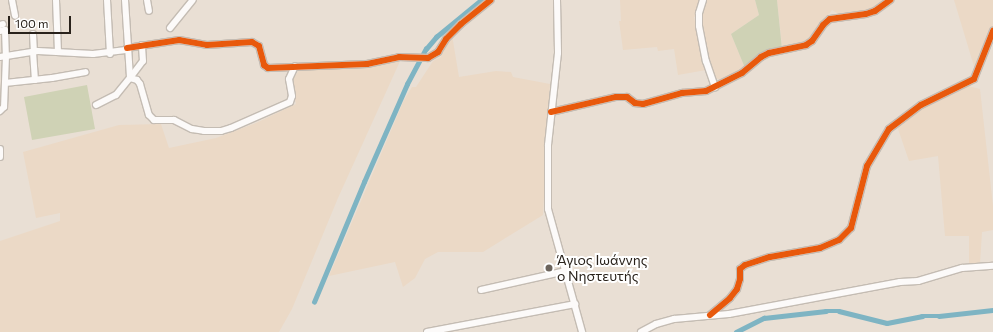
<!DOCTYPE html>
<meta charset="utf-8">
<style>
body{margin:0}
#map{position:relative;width:993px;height:332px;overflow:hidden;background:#e9dfd4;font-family:Commissioner,sans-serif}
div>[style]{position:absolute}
.built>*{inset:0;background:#ebd9c6}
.green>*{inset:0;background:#cfd2b5}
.canal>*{height:4.5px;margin:-2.25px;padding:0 2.25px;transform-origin:2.25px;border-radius:2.25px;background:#7eb4c3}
.roads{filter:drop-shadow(1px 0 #c4bcb3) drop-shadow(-1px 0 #c4bcb3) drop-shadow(0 1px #c4bcb3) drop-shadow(0 -1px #c4bcb3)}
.minor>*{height:6px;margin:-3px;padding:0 3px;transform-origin:3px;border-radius:3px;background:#fcfaf9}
.cycleway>*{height:6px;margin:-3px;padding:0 3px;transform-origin:3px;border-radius:3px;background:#e8590c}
.dots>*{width:11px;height:11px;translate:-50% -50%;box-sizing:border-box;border:2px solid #fff;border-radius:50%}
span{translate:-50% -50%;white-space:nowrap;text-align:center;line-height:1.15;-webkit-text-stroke:4px #fff;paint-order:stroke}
.poi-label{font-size:14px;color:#29221b}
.left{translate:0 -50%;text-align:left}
.scale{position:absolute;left:8px;top:16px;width:63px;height:18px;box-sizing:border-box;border:2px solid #29221b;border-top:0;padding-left:5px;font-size:12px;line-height:14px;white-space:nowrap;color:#29221b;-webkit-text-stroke:3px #fff;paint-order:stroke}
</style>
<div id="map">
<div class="built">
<div style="clip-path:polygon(620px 0,755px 0,759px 15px,731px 34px,745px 68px,721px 80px,715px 78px,709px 61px,702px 26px,702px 14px,694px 17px,706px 70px,678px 75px,674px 49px,658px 51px,657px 47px,623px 50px,619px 21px,621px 21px)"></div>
<div style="clip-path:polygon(777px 0,887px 0,866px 11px,839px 14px,832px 10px,810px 40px,805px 43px,792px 46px,782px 46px)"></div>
<div style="clip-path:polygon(954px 0,993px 0,993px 28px,984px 45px,976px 73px)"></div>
<div style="clip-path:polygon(452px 35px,459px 77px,496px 71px,511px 72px,513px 77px,550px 84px,543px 215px,483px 252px,438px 252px,425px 259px,415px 278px,403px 287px,395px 262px,329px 276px,404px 100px,412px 87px,416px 87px,433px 61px,441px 57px,441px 50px)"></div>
<div style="clip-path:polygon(401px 59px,338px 198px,292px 309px,279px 332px,0 332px,0 241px,60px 221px,60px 213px,36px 218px,23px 152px,119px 125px,161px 124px,169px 148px,216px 138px,256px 123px,296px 104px,291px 81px,300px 69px)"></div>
<div style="clip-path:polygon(968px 86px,980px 89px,993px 206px,993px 230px,982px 232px,980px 264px,969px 265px,969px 236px,945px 236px,938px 156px,909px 161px,897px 126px,928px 104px)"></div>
</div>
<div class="green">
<div style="clip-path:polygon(755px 0,777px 0,782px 49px,745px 68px,731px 34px,759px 15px)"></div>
<div style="clip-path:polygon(87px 85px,95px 129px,32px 140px,24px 97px)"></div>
</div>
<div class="canal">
<div style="left:314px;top:302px;width:130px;rotate:-67.4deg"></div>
<div style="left:364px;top:182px;width:107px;rotate:-66.3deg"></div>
<div style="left:407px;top:84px;width:40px;rotate:-62deg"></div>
<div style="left:426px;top:49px;width:16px;rotate:-50deg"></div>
<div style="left:436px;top:37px;width:58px;rotate:-39.4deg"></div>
<div style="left:736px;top:332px;width:31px;rotate:-27deg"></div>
<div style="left:764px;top:318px;width:62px;rotate:-6.4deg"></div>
<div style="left:826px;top:311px;width:13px"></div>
<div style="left:839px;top:311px;width:49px;rotate:14deg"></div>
<div style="left:887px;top:323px;width:36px;rotate:-11deg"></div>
<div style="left:922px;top:316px;width:17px"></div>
<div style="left:939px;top:316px;width:54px;rotate:-6.3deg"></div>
</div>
<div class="roads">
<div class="minor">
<div style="left:12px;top:0;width:16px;rotate:79deg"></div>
<div style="left:56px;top:0;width:52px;rotate:87.8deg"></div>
<div style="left:107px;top:0;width:54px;rotate:86.8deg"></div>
<div style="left:125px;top:0;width:78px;rotate:86.3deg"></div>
<div style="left:130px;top:78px;width:7px;rotate:16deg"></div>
<div style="left:137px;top:80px;width:5px;rotate:53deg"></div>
<div style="left:140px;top:84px;width:32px;rotate:74deg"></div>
<div style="left:149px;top:115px;width:7px;rotate:45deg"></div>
<div style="left:154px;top:120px;width:20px"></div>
<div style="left:174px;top:120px;width:20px;rotate:27deg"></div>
<div style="left:192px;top:129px;width:12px;rotate:9deg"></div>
<div style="left:204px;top:131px;width:17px"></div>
<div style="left:221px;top:131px;width:10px;rotate:-17deg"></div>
<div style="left:231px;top:128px;width:64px;rotate:-23.8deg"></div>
<div style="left:290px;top:102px;width:6px;rotate:-72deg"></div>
<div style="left:292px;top:96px;width:17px;rotate:-100deg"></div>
<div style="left:289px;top:79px;width:14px;rotate:-65deg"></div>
<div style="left:147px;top:0;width:11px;rotate:80deg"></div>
<div style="left:557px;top:0;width:53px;rotate:88.9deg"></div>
<div style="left:558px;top:53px;width:93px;rotate:96.2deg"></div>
<div style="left:548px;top:145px;width:64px;rotate:90deg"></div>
<div style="left:548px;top:209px;width:128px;rotate:74.5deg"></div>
<div style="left:703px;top:0;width:14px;rotate:107deg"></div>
<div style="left:699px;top:13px;width:13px;rotate:90deg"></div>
<div style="left:699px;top:26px;width:36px;rotate:79deg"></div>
<div style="left:706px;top:61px;width:28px;rotate:71deg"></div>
<div style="left:0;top:25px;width:3px;rotate:-18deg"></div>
<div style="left:170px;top:28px;width:36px;rotate:-51deg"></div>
<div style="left:0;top:31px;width:5px;rotate:-11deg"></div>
<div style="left:5px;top:30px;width:26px;rotate:88deg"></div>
<div style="left:6px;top:56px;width:51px;rotate:92.2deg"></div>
<div style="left:4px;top:107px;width:6px;rotate:135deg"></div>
<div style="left:33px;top:34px;width:17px;rotate:87deg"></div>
<div style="left:127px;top:48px;width:53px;rotate:-8.7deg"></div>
<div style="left:179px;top:40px;width:28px;rotate:10deg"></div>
<div style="left:207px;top:45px;width:45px;rotate:-3.8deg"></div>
<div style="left:252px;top:42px;width:8px;rotate:30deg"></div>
<div style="left:259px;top:46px;width:20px;rotate:75deg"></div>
<div style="left:264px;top:65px;width:5px;rotate:37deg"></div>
<div style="left:268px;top:68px;width:99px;rotate:-2.3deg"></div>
<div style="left:367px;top:64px;width:33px;rotate:-12deg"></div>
<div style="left:399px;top:57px;width:29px;rotate:2deg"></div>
<div style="left:428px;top:58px;width:12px;rotate:-31deg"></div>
<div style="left:438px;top:52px;width:15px;rotate:-58deg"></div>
<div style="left:446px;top:39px;width:21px;rotate:-45deg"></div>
<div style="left:461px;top:24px;width:38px;rotate:-39deg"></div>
<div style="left:33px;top:52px;width:28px;rotate:86deg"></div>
<div style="left:0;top:57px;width:38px;rotate:-9deg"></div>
<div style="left:38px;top:51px;width:55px;rotate:3.1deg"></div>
<div style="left:93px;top:54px;width:35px;rotate:-7deg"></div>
<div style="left:5px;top:83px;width:47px;rotate:-6.1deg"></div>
<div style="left:52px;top:78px;width:34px;rotate:-10deg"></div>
<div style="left:96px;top:105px;width:22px;rotate:-27deg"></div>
<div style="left:116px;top:95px;width:22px;rotate:-51deg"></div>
<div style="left:130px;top:78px;width:21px;rotate:-53deg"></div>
<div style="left:143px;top:61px;width:16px;rotate:-94deg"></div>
<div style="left:551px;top:112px;width:67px;rotate:-13deg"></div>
<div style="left:616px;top:97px;width:11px"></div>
<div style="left:627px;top:97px;width:10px;rotate:37deg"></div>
<div style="left:635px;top:103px;width:8px;rotate:7deg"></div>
<div style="left:643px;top:104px;width:41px;rotate:-15.8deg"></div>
<div style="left:682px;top:93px;width:24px;rotate:-5deg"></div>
<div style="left:706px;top:91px;width:40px;rotate:-26.6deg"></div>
<div style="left:742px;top:73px;width:25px;rotate:-40deg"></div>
<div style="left:761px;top:57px;width:9px;rotate:-27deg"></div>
<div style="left:769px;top:53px;width:38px;rotate:-12deg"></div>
<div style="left:806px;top:45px;width:7px;rotate:-34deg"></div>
<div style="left:812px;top:41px;width:19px;rotate:-55deg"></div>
<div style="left:823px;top:25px;width:9px;rotate:-41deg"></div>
<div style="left:830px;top:19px;width:36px;rotate:-8deg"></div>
<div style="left:866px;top:14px;width:9px;rotate:-18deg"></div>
<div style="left:875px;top:11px;width:19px;rotate:-36deg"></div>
<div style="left:0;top:149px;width:8px;rotate:90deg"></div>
<div style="left:481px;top:290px;width:87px;rotate:-12.6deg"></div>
<div style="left:710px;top:315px;width:26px;rotate:-40deg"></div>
<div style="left:730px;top:298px;width:11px;rotate:-52deg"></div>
<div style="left:737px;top:289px;width:10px;rotate:-73deg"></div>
<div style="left:740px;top:279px;width:10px;rotate:-90deg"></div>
<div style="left:740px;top:269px;width:6px;rotate:-39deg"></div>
<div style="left:745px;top:265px;width:26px;rotate:-18deg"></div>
<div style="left:770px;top:257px;width:51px;rotate:-10.2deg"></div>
<div style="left:820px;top:248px;width:21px;rotate:-23deg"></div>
<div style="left:839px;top:240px;width:17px;rotate:-45deg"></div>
<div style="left:851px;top:228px;width:64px;rotate:-75.5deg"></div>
<div style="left:867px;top:166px;width:43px;rotate:-59.3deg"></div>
<div style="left:889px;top:129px;width:40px;rotate:-37deg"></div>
<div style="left:921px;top:105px;width:59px;rotate:-26.1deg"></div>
<div style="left:974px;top:79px;width:52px;rotate:-68.4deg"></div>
<div style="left:427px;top:332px;width:151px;rotate:-10.7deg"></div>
<div style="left:641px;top:332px;width:17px;rotate:-28deg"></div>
<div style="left:656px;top:324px;width:19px;rotate:-16deg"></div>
<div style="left:674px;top:319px;width:55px;rotate:-5.2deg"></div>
<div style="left:729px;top:314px;width:174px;rotate:-10.6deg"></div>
<div style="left:900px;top:282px;width:18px;rotate:-3deg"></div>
<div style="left:918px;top:281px;width:46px;rotate:-16.5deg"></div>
<div style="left:962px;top:268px;width:31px;rotate:-4deg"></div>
</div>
</div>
<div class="cycleway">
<div style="left:127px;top:48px;width:53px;rotate:-8.7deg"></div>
<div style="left:179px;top:40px;width:28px;rotate:10deg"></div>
<div style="left:207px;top:45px;width:45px;rotate:-3.8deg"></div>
<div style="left:252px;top:42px;width:8px;rotate:30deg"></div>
<div style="left:259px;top:46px;width:20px;rotate:75deg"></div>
<div style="left:264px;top:65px;width:5px;rotate:37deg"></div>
<div style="left:268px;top:68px;width:99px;rotate:-2.3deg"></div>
<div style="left:367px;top:64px;width:33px;rotate:-12deg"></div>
<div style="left:399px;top:57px;width:29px;rotate:2deg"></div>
<div style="left:428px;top:58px;width:12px;rotate:-31deg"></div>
<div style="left:438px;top:52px;width:15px;rotate:-58deg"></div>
<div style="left:446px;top:39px;width:21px;rotate:-45deg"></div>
<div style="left:461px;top:24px;width:38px;rotate:-39deg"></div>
<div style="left:551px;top:112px;width:67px;rotate:-13deg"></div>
<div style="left:616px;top:97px;width:11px"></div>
<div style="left:627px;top:97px;width:10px;rotate:37deg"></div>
<div style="left:635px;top:103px;width:8px;rotate:7deg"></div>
<div style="left:643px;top:104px;width:41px;rotate:-15.8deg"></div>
<div style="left:682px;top:93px;width:24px;rotate:-5deg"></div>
<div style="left:706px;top:91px;width:40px;rotate:-26.6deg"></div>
<div style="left:742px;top:73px;width:25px;rotate:-40deg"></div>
<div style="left:761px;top:57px;width:9px;rotate:-27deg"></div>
<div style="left:769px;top:53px;width:38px;rotate:-12deg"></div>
<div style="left:806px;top:45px;width:7px;rotate:-34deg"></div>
<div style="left:812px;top:41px;width:19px;rotate:-55deg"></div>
<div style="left:823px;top:25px;width:9px;rotate:-41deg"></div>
<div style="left:830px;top:19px;width:36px;rotate:-8deg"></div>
<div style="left:866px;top:14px;width:9px;rotate:-18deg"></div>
<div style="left:875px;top:11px;width:19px;rotate:-36deg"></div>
<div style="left:710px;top:315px;width:26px;rotate:-40deg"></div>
<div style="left:730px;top:298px;width:11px;rotate:-52deg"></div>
<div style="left:737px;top:289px;width:10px;rotate:-73deg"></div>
<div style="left:740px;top:279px;width:10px;rotate:-90deg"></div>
<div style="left:740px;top:269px;width:6px;rotate:-39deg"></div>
<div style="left:745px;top:265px;width:26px;rotate:-18deg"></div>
<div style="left:770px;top:257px;width:51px;rotate:-10.2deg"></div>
<div style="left:820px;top:248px;width:21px;rotate:-23deg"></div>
<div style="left:839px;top:240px;width:17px;rotate:-45deg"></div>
<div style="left:851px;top:228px;width:64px;rotate:-75.5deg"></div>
<div style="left:867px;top:166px;width:43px;rotate:-59.3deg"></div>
<div style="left:889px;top:129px;width:40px;rotate:-37deg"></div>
<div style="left:921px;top:105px;width:59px;rotate:-26.1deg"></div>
<div style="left:974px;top:79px;width:52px;rotate:-68.4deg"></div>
</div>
<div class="dots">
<div style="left:549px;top:268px;background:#6c645c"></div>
</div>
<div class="poi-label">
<span class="left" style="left:557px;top:268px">Άγιος Ιωάννης<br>ο Νηστευτής</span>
</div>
<div class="scale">100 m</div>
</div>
